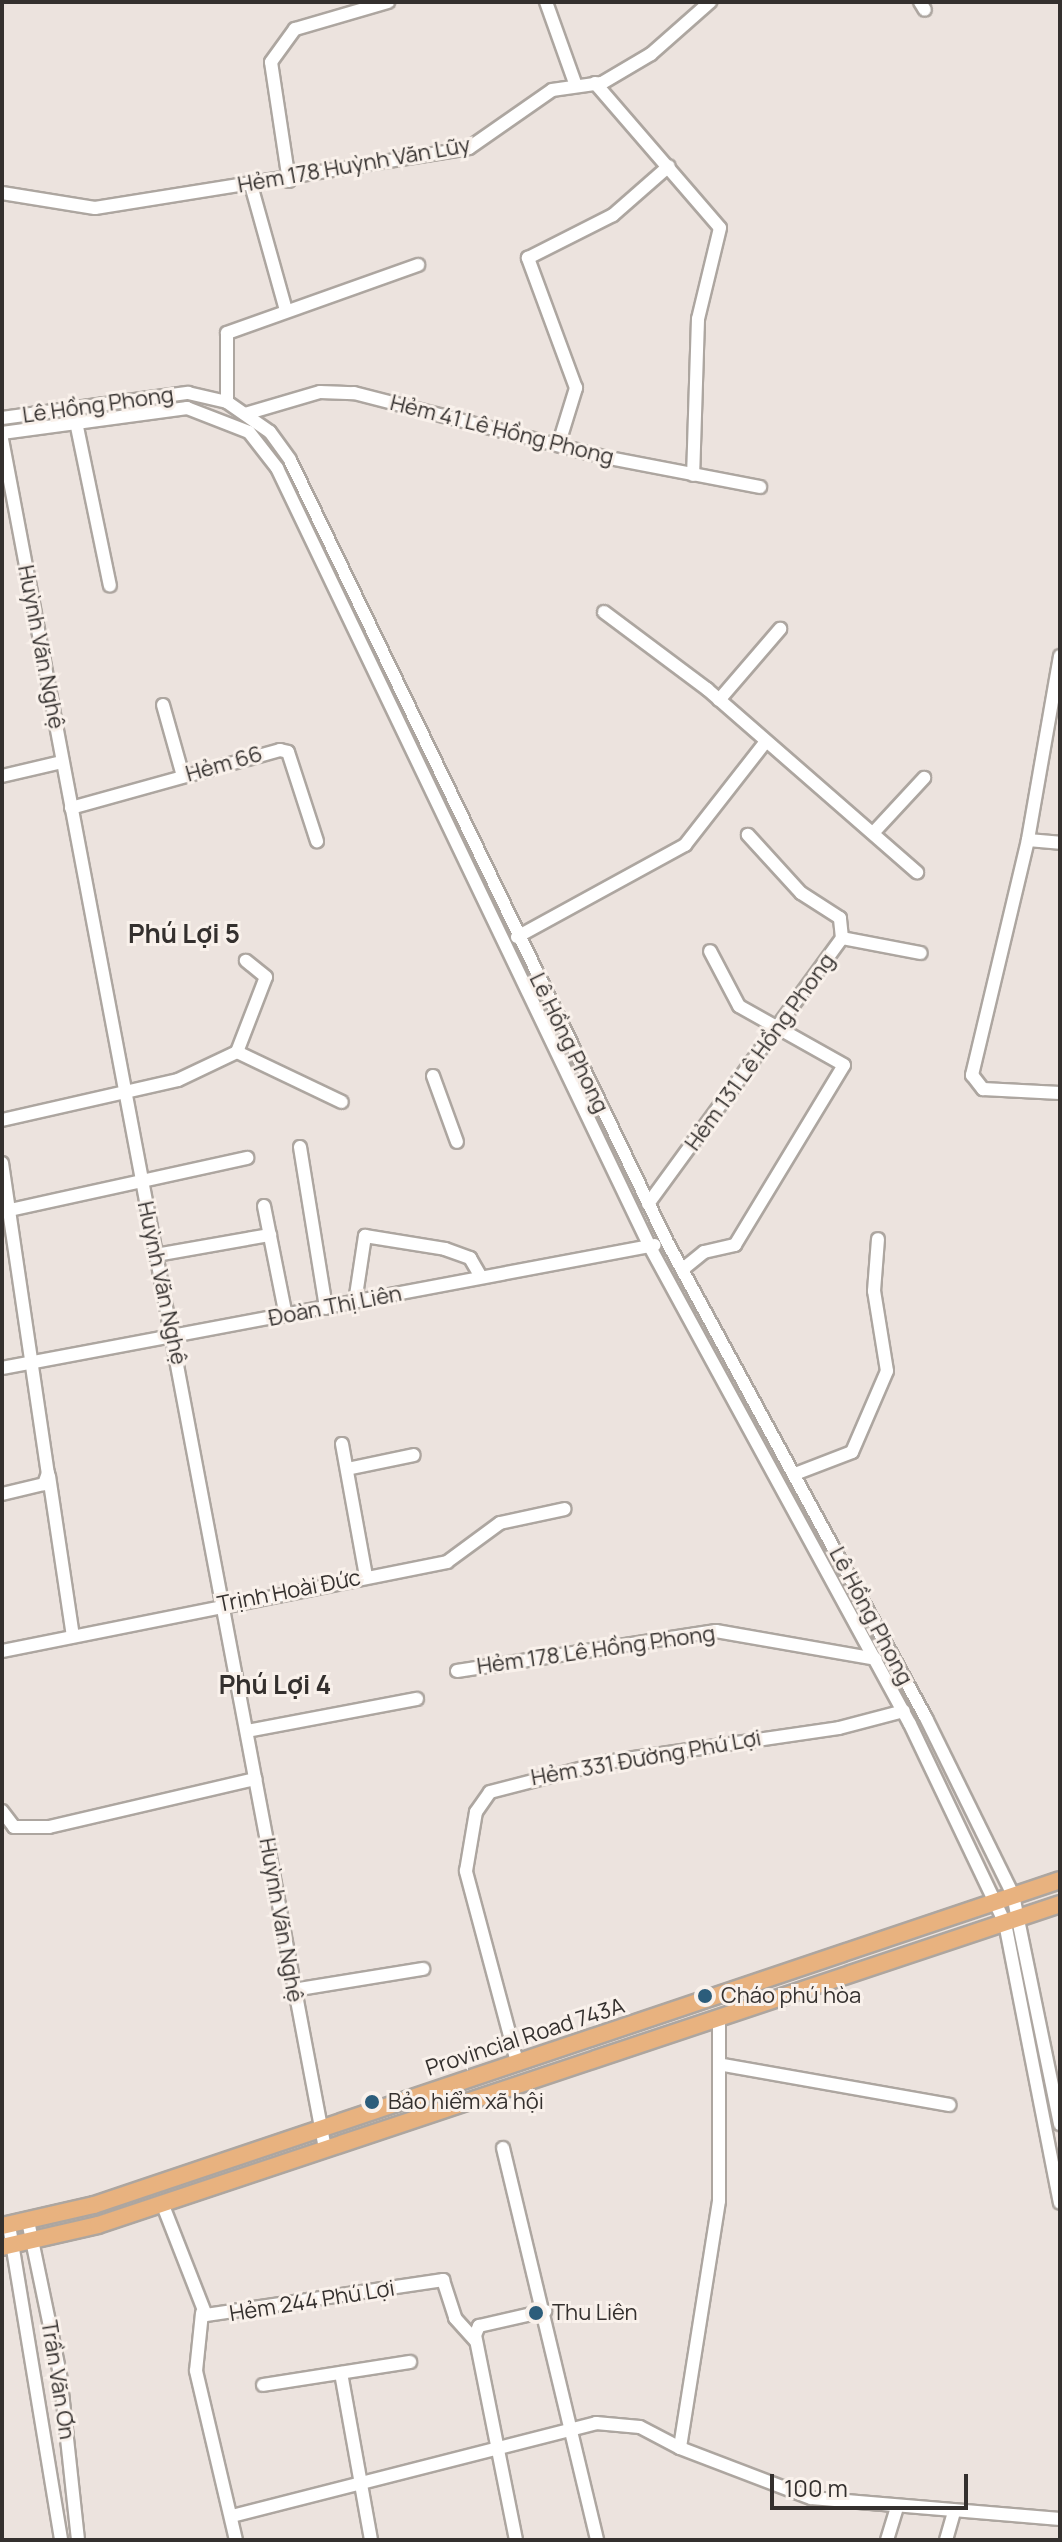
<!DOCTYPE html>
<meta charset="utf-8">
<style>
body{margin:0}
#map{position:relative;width:1062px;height:2542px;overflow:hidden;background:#ece3de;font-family:Manrope,sans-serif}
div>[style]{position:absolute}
.roads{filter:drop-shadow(2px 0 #ada6a0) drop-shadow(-2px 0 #ada6a0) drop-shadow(0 2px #ada6a0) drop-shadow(0 -2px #ada6a0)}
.minor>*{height:12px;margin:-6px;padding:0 6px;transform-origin:6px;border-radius:6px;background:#fff}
.major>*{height:16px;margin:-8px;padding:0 8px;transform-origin:8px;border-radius:8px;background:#e8b27f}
.dots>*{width:22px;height:22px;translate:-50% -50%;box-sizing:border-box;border:4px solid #f9f1eb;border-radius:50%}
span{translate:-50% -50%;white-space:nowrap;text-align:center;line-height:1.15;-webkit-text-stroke:6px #f9f1eb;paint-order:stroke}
.street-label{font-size:22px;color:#34302e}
.poi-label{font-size:22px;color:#34302e}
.left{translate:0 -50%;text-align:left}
.quarter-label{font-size:26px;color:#34302e;font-weight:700}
.frame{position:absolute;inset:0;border:4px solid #34302e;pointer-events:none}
.scale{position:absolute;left:770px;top:2474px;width:198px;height:36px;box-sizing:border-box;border:4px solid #34302e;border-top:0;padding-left:10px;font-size:24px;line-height:28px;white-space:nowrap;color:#34302e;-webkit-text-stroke:6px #f9f1eb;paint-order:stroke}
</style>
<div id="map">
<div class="roads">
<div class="minor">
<div style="left:546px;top:2px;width:86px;rotate:70.3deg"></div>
<div style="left:920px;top:2px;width:9px;rotate:58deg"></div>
<div style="left:595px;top:83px;width:191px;rotate:49.2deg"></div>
<div style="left:720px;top:228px;width:94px;rotate:103.6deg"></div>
<div style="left:698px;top:319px;width:156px;rotate:91.8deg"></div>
<div style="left:289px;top:181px;width:120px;rotate:-98.6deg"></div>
<div style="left:271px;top:62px;width:41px;rotate:-54deg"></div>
<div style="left:295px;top:29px;width:97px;rotate:-16.2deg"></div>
<div style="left:251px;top:185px;width:130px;rotate:74.4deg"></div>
<div style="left:2px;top:193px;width:94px;rotate:9.2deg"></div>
<div style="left:95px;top:208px;width:379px;rotate:-9.1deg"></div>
<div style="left:469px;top:148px;width:101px;rotate:-34.9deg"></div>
<div style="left:552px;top:90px;width:50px;rotate:-8deg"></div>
<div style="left:602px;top:83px;width:57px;rotate:-30.6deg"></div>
<div style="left:651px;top:54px;width:79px;rotate:-41.4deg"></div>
<div style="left:227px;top:402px;width:69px;rotate:-90deg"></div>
<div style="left:227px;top:333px;width:203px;rotate:-19.6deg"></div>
<div style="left:245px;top:414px;width:78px;rotate:-16.3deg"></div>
<div style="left:320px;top:392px;width:34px;rotate:2deg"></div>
<div style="left:354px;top:393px;width:258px;rotate:14.4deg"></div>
<div style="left:604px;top:457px;width:159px;rotate:10.9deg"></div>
<div style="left:2px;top:418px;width:188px;rotate:-7.7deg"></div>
<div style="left:188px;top:393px;width:40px;rotate:13deg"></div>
<div style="left:227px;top:402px;width:52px;rotate:34.9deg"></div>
<div style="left:270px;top:432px;width:34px;rotate:54deg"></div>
<div style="left:290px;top:460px;width:868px;rotate:64.26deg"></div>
<div style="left:667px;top:1242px;width:542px;rotate:61.45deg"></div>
<div style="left:926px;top:1718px;width:197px;rotate:63.8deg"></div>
<div style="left:1013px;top:1895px;width:234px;rotate:78.4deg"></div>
<div style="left:76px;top:422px;width:167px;rotate:78.3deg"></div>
<div style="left:2px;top:433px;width:187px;rotate:-7.7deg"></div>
<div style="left:187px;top:408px;width:66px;rotate:21.2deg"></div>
<div style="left:249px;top:432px;width:46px;rotate:52.1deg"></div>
<div style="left:277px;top:468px;width:864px;rotate:64.41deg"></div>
<div style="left:650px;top:1247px;width:543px;rotate:61.41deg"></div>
<div style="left:910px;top:1724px;width:221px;rotate:64.5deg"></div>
<div style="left:1005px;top:1923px;width:285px;rotate:78.9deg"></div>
<div style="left:2px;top:439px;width:1739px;rotate:79.3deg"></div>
<div style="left:559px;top:443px;width:58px;rotate:-72.8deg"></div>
<div style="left:576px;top:388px;width:139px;rotate:-110.3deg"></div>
<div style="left:528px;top:258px;width:95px;rotate:-26.8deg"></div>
<div style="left:613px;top:215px;width:74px;rotate:-41.2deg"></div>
<div style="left:604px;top:612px;width:129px;rotate:36.8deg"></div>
<div style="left:707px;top:689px;width:279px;rotate:41.1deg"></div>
<div style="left:1060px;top:656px;width:187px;rotate:99.9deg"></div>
<div style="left:1028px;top:840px;width:242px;rotate:103.4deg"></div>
<div style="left:972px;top:1075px;width:18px;rotate:52deg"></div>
<div style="left:983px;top:1089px;width:77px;rotate:3deg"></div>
<div style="left:719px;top:700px;width:94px;rotate:-49.3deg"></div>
<div style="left:163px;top:705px;width:74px;rotate:74.3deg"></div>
<div style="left:2px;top:776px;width:62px;rotate:-13.1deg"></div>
<div style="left:71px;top:808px;width:217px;rotate:-15.5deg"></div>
<div style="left:280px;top:750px;width:8px;rotate:14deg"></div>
<div style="left:288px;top:752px;width:94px;rotate:72deg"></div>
<div style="left:874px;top:832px;width:74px;rotate:-47.2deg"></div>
<div style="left:1028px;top:840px;width:32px;rotate:5deg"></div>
<div style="left:517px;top:937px;width:192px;rotate:-28.7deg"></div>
<div style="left:685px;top:845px;width:128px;rotate:-52deg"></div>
<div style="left:842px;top:938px;width:80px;rotate:10.8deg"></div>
<div style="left:237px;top:1052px;width:80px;rotate:-68.9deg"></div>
<div style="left:266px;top:977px;width:26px;rotate:-141deg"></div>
<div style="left:433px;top:1076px;width:70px;rotate:70deg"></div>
<div style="left:2px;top:1120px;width:180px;rotate:-12.8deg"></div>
<div style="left:178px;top:1080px;width:65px;rotate:-25.4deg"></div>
<div style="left:237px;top:1052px;width:116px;rotate:25.5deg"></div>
<div style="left:300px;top:1147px;width:163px;rotate:80.8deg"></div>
<div style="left:2px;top:1163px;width:313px;rotate:81.6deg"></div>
<div style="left:48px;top:1473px;width:12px;rotate:110deg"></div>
<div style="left:44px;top:1484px;width:43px;rotate:166.6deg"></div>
<div style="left:648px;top:1204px;width:329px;rotate:-53.9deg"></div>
<div style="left:842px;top:938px;width:20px;rotate:-96deg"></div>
<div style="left:840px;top:918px;width:46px;rotate:-147.3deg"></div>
<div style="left:801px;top:893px;width:79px;rotate:-132.4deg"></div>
<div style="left:264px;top:1206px;width:112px;rotate:78.7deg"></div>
<div style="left:10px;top:1210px;width:243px;rotate:-12.4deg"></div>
<div style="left:156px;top:1255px;width:116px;rotate:-10deg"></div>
<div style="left:683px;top:1269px;width:27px;rotate:-39deg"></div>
<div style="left:704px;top:1252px;width:32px;rotate:-13deg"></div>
<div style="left:735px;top:1245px;width:210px;rotate:-58.8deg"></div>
<div style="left:844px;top:1065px;width:120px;rotate:-150.7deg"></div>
<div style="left:739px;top:1006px;width:62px;rotate:-117.8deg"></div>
<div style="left:355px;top:1302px;width:67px;rotate:-81.4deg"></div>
<div style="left:365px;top:1236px;width:81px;rotate:9.2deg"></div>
<div style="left:445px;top:1249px;width:27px;rotate:20deg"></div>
<div style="left:470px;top:1258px;width:22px;rotate:60deg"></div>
<div style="left:2px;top:1368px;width:664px;rotate:-10.67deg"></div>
<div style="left:342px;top:1444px;width:134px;rotate:79.7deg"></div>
<div style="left:347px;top:1469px;width:68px;rotate:-11.8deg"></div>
<div style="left:795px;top:1474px;width:61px;rotate:-21.1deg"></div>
<div style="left:852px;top:1452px;width:88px;rotate:-66.6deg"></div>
<div style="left:887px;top:1371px;width:81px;rotate:-99.2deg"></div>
<div style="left:874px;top:1291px;width:52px;rotate:-85.6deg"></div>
<div style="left:49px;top:1476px;width:162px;rotate:81.5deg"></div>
<div style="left:2px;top:1651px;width:454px;rotate:-11.3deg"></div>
<div style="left:447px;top:1562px;width:66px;rotate:-36.3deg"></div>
<div style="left:500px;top:1523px;width:66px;rotate:-12.2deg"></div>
<div style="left:457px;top:1671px;width:262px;rotate:-8.8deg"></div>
<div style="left:716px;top:1631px;width:162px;rotate:9.9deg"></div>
<div style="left:247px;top:1731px;width:173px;rotate:-10.7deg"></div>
<div style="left:2px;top:1811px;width:20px;rotate:53deg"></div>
<div style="left:14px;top:1827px;width:35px"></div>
<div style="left:49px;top:1827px;width:212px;rotate:-13.1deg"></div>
<div style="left:293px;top:1990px;width:132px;rotate:-9.2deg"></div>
<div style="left:719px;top:2017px;width:184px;rotate:90deg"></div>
<div style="left:719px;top:2201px;width:250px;rotate:99deg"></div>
<div style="left:680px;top:2448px;width:140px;rotate:20.9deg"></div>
<div style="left:811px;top:2498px;width:250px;rotate:4.8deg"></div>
<div style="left:517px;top:2062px;width:198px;rotate:-105deg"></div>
<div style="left:466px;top:1871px;width:60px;rotate:-80.4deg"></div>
<div style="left:476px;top:1812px;width:24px;rotate:-55deg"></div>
<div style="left:490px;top:1792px;width:120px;rotate:-14.5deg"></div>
<div style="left:606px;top:1762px;width:235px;rotate:-8.3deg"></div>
<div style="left:839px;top:1728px;width:67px;rotate:-14.7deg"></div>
<div style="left:723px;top:2065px;width:230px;rotate:10deg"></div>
<div style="left:503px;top:2148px;width:403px;rotate:76.5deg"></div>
<div style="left:162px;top:2203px;width:120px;rotate:68.6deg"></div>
<div style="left:206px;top:2315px;width:240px;rotate:-8.4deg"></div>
<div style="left:443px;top:2280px;width:40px;rotate:72deg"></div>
<div style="left:455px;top:2318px;width:30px;rotate:48deg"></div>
<div style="left:28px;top:2221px;width:156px;rotate:78.2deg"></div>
<div style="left:60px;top:2374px;width:167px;rotate:83.8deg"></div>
<div style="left:9px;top:2225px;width:319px;rotate:80.6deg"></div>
<div style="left:202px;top:2313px;width:58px;rotate:95.9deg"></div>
<div style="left:196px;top:2371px;width:174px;rotate:76.7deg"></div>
<div style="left:341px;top:2373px;width:170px;rotate:79.8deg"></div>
<div style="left:263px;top:2385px;width:149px;rotate:-8.9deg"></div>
<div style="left:232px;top:2516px;width:376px;rotate:-14.3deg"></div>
<div style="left:596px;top:2423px;width:44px;rotate:5.2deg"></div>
<div style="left:640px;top:2427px;width:45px;rotate:27.7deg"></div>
<div style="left:516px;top:2540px;width:209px;rotate:-101.3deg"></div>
<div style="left:475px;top:2335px;width:10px;rotate:-66deg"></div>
<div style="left:479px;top:2326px;width:68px;rotate:-12.8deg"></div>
<div style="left:887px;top:2540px;width:34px;rotate:-73deg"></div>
<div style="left:946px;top:2540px;width:29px;rotate:-74deg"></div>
</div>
<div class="major">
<div style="left:2px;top:2226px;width:94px;rotate:-12.9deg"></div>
<div style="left:94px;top:2205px;width:1019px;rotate:-18.59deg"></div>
<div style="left:2px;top:2247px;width:98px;rotate:-12.9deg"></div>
<div style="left:98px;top:2225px;width:1014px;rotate:-18.45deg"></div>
</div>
</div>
<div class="dots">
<div style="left:705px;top:1996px;background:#2c5d7b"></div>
<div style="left:372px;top:2102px;background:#2c5d7b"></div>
<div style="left:536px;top:2313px;background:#2c5d7b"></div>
</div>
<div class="street-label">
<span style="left:354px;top:165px;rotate:-10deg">Hẻm 178 Huỳnh Văn Lũy</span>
<span style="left:98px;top:405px;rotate:-8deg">Lê Hồng Phong</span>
<span style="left:502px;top:430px;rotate:14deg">Hẻm 41 Lê Hồng Phong</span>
<span style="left:41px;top:647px;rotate:79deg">Huỳnh Văn Nghệ</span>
<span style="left:224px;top:764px;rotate:-16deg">Hẻm 66</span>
<span style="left:569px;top:1043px;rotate:64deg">Lê Hồng Phong</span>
<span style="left:760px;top:1052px;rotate:-54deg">Hẻm 131 Lê Hồng Phong</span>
<span style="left:162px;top:1283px;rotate:78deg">Huỳnh Văn Nghệ</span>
<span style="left:335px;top:1306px;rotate:-11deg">Đoàn Thị Liên</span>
<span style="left:289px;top:1591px;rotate:-11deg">Trịnh Hoài Đức</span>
<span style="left:871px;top:1616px;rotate:62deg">Lê Hồng Phong</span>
<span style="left:596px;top:1650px;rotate:-8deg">Hẻm 178 Lê Hồng Phong</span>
<span style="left:646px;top:1758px;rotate:-10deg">Hẻm 331 Đường Phú Lợi</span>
<span style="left:281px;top:1920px;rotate:80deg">Huỳnh Văn Nghệ</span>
<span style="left:525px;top:2037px;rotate:-18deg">Provincial Road 743A</span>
<span style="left:312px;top:2301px;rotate:-9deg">Hẻm 244 Phú Lợi</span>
<span style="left:58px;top:2380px;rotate:81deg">Trần Văn Ơn</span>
</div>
<div class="poi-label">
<span class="left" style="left:721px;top:1996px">Cháo phú hòa</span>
<span class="left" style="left:388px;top:2102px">Bảo hiểm xã hội</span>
<span class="left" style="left:552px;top:2313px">Thu Liên</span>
</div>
<div class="quarter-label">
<span style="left:184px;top:934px">Phú Lợi 5</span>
<span style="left:275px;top:1685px">Phú Lợi 4</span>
</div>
<div class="frame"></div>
<div class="scale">100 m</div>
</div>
